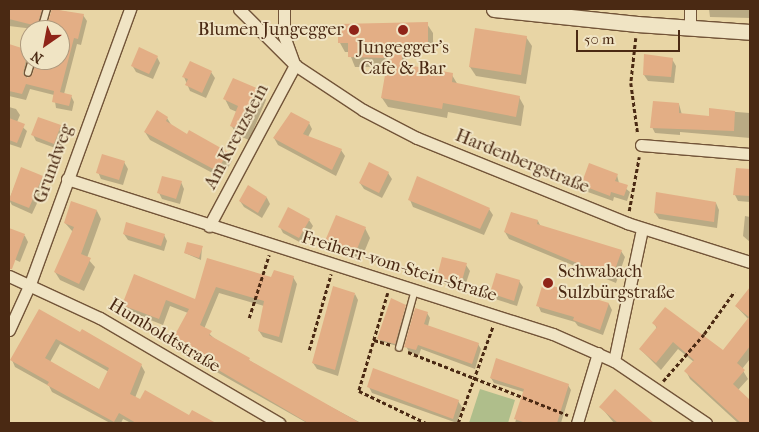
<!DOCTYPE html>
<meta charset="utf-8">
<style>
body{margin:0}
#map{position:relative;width:759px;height:432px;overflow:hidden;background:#e8d5a5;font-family:"IM FELL French Canon",serif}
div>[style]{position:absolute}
.green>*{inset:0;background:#afbe8b}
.shadow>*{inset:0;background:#0003}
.building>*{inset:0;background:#e3ae85}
.path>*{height:2.5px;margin-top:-1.25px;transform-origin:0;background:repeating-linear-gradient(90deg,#4a2913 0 4px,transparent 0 6.5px)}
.roads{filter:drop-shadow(1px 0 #725438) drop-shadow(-1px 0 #725438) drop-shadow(0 1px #725438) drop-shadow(0 -1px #725438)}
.lane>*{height:5.5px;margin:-2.75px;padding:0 2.75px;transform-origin:2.75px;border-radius:2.75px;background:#f0e4c4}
.street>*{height:11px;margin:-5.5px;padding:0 5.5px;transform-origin:5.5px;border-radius:5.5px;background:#f0e4c4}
.secondary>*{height:15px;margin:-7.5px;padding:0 7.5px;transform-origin:7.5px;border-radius:7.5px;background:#f0e4c4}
.dots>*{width:14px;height:14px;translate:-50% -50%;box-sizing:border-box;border:2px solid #f0e4c4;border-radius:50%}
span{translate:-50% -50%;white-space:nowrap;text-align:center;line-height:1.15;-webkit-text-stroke:4px #f0e4c4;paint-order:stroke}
.poi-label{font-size:18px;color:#4a2913}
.right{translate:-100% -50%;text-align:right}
.left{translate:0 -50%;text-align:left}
.street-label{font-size:18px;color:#4a2913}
.frame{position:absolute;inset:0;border:10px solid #4a2913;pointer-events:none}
.north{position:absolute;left:20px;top:20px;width:50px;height:50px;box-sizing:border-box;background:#f0e4c4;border:1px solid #ae997d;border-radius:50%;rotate:213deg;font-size:14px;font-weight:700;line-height:20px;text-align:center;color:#4a2913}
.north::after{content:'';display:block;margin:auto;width:18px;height:22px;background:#8f2418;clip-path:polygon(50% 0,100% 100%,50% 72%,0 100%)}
.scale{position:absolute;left:576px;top:30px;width:104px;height:22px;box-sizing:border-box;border:2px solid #4a2913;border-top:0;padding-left:6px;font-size:15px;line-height:18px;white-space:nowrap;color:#4a2913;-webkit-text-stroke:4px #f0e4c4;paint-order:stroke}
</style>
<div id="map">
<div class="green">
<div style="clip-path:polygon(480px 389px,515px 400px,508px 423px,469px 423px)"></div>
</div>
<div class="shadow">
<div style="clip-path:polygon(9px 9px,44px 9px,47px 14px,42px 30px,9px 26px)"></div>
<div style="clip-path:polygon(evenodd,52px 9px,83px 15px,87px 21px,81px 45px,77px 44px,64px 94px,71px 96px,74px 102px,72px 111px,56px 108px,54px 95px,30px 89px,26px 100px,9px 96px,10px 46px,30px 50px,30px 60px,60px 60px,60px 30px,48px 28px,52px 9px,35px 60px,33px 76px,26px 80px,35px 60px)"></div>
<div style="clip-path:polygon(709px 9px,750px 9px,750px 18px,710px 17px)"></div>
<div style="clip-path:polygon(427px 24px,433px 33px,433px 54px,407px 54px,407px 66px,452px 75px,458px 85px,519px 97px,524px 106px,521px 126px,448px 112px,447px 118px,388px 107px,382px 98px,388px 67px,355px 67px,349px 52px,345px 52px,340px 43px)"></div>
<div style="clip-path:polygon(526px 37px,532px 46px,526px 84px,476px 76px,470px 67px)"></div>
<div style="clip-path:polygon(645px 56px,672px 59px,676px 66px,674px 83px,648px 81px,644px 75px)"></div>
<div style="clip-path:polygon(157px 57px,160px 63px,153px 79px,136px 72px,132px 65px)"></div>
<div style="clip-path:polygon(211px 72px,215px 78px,206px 98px,190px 91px,184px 77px)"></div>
<div style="clip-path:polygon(261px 91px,266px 100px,249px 140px,237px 135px,231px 125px,237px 112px,230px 109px,225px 99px)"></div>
<div style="clip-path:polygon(679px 104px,682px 115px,710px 117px,711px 110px,750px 113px,750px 138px,680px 132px,680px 135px,655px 133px,652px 127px)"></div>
<div style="clip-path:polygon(9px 107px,16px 109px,20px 115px,17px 122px,27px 131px,21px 148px,9px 144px)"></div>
<div style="clip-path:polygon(167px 118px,172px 126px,188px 136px,227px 153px,232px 161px,222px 178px,150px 140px,145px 132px)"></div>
<div style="clip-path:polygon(309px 123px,312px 129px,308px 137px,341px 150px,345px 156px,336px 176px,278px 145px,274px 138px)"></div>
<div style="clip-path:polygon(60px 126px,64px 133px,58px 149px,36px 141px,33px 135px)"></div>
<div style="clip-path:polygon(124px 162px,128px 169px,123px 185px,101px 179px,98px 172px)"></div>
<div style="clip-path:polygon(22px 168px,42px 177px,46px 184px,32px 214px,12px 205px,9px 200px)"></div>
<div style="clip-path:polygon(737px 169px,750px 170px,750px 202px,738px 201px,735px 195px)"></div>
<div style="clip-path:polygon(388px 173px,392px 179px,382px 198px,364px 189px,360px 183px)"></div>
<div style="clip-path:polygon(617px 175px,619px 183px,630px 192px,627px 201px,614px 197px,613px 201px,585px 191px,582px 185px)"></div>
<div style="clip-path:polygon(181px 182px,184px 189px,180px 204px,162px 199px,159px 193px)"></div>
<div style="clip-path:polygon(248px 187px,267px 198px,270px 204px,262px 218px,244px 207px,240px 201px)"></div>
<div style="clip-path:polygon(410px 200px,489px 209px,493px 215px,484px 235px,413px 207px)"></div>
<div style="clip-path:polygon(716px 203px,719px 210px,717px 228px,659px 219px,655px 213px)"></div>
<div style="clip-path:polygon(97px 211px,101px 219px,87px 258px,95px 267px,84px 291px,60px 280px,55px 272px,73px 232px,65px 223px)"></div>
<div style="clip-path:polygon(745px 216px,750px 217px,750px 242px,743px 236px)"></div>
<div style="clip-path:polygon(309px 220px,313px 226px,303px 244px,283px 233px,280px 227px)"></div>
<div style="clip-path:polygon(538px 221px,541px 227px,621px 251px,625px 257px,616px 283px,509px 239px,505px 232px)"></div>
<div style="clip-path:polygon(365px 228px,370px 238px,360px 262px,332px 251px,327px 241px)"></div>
<div style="clip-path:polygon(9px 229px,25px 236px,28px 242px,20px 262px,9px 257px)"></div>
<div style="clip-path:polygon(124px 234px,164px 235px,167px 241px,164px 251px,128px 240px)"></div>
<div style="clip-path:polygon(202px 247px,201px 260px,185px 253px)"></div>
<div style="clip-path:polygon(208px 260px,272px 278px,293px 277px,297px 284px,282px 343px,263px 337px,259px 331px,264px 306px,219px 293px,204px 329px,215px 339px,286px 383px,361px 423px,307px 423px,176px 349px,173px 342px,188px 313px,170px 306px,163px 325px,128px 311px,124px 304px,135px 275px,196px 301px)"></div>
<div style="clip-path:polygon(466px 265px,470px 271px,464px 289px,441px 283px,438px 277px)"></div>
<div style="clip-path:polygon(519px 281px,523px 287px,517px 306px,495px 299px,491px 293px)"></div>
<div style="clip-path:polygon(750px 289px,750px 359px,742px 369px,748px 379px,738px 390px,750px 401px,750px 423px,738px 423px,690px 379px,686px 371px,694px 362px,678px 349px,661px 370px,641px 350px,657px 329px,654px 323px,723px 352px,749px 320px,736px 306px)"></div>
<div style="clip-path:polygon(355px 294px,358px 300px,338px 376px,317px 369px,313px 363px)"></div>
<div style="clip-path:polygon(609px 304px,612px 310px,603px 335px,578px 326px,575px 322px,541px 312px,538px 305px)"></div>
<div style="clip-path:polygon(405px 306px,397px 346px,380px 341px,379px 338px)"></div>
<div style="clip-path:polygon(evenodd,39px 311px,141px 365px,145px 372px,135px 398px,190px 417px,205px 419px,208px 423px,131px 423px,123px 419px,121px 423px,110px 423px,52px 392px,49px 386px,15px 367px,12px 360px,39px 311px,60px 344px,109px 372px,100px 390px,50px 362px,60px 344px)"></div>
<div style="clip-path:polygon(427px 313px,430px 318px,428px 326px,478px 344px,481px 349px,475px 369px,421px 349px,419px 355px,409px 352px,406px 346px)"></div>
<div style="clip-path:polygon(491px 378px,568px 385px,571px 390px,561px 423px,515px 423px,524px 392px,494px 383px)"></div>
<div style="clip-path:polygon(369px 387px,458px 401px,462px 407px,457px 423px,372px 393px)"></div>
<div style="clip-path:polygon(601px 407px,648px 420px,650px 423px,614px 423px)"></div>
</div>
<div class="building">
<div style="clip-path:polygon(9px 9px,42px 9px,37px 26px,9px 19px)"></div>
<div style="clip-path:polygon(52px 9px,84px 14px,78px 39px,74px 38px,60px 92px,72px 95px,69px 106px,52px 102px,54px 91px,26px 84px,22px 94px,9px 91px,9px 44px,28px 50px,23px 74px,27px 78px,32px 75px,37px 60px,60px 60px,60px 30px,46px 28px)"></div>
<div style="clip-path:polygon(428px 22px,428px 45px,402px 45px,402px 64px,453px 73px,452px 82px,520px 96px,516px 117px,443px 103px,442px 109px,381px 98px,388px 58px,348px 57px,348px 43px,338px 43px,338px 24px)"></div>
<div style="clip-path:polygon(475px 28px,527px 36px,521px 75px,469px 67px)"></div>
<div style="clip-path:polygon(139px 47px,158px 56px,149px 74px,131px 66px)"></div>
<div style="clip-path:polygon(644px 54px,673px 58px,671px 77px,643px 75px)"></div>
<div style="clip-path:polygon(190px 61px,212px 71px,202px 93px,185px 85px,188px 79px,182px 77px)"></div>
<div style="clip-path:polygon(233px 78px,261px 90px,244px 131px,230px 126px,238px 106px,223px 99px)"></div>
<div style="clip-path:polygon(653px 101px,679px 103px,679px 113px,709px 116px,709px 108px,735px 111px,734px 131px,650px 128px)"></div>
<div style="clip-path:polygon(157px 110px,168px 117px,166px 121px,187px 134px,189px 130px,228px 152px,217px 171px,144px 132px)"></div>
<div style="clip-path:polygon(291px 112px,310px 122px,303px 134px,342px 149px,332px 170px,273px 138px)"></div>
<div style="clip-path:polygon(38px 117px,61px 125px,54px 144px,31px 135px)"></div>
<div style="clip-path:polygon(9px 118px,25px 124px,17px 143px,9px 140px)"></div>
<div style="clip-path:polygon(102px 154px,125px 161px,119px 180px,96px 173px)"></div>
<div style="clip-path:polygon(369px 162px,389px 172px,379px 193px,359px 183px)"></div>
<div style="clip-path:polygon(589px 163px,618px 174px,615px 181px,628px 185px,624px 196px,611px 192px,610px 196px,581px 185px)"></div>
<div style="clip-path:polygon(21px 167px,43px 176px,29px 208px,9px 200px)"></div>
<div style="clip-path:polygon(736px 168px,750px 169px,750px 196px,733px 195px)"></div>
<div style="clip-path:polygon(162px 176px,182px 181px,176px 199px,157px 193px)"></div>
<div style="clip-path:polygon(417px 176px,490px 208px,480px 229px,408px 200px)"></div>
<div style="clip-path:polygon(248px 185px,267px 197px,258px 213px,239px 201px)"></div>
<div style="clip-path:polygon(656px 192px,716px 202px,714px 222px,654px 213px)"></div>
<div style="clip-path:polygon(71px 201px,97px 210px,81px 254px,91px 258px,79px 284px,54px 272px,74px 227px,64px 223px)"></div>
<div style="clip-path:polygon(288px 207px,310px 219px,299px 238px,278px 227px)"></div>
<div style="clip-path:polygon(511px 212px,538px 220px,537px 224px,622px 250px,612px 278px,504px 232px)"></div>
<div style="clip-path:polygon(336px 215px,366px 227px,355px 254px,325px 241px)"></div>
<div style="clip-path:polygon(126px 222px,165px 234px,161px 246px,123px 234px)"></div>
<div style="clip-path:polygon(9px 228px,25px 234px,12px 269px,9px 269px)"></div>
<div style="clip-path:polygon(187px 242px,203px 246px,199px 258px,184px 253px)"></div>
<div style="clip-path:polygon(442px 257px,467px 263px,461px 284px,437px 277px)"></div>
<div style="clip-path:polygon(207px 258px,271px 277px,274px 270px,294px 276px,279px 337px,258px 331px,264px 301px,216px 287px,200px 325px,212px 331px,209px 335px,250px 358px,249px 360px,360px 423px,308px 423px,171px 342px,189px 309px,166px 300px,159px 319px,122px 305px,134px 274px,195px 299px)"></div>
<div style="clip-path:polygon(496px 273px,520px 280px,514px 301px,490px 293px)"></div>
<div style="clip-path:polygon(543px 283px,609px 303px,600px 330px,573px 320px,574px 317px,536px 306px)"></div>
<div style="clip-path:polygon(333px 286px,355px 293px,335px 370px,312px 363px)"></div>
<div style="clip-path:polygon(750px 287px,750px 346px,737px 363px,745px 370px,733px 384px,750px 400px,750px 423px,741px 423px,684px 371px,694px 360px,673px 342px,656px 363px,639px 349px,657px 327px,652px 323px,665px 307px,723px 350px,749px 317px,735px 306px)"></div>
<div style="clip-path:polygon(391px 298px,406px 305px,395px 344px,377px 339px)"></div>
<div style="clip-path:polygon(415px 308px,428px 312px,424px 324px,479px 343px,472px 364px,418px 345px,416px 350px,404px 347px)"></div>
<div style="clip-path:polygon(evenodd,39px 309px,80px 332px,82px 329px,142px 364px,130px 394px,140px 399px,145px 390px,189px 415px,192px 410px,216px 423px,136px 423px,119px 413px,114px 422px,47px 385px,49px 382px,10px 360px,39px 309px,56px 339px,109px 368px,99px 389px,45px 358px,56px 339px)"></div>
<div style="clip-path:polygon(496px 358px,569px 384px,557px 423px,526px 423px,514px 419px,524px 389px,490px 378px)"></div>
<div style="clip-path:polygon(373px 368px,459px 400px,453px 419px,367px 387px)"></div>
<div style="clip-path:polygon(615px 389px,654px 423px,618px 423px,599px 407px)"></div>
</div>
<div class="path">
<div style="left:636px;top:38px;width:45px;rotate:96.3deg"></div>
<div style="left:631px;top:83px;width:52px;rotate:82.3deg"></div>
<div style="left:629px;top:211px;width:55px;rotate:-79.5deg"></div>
<div style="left:388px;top:293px;width:102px;rotate:106.5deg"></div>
<div style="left:359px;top:391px;width:74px;rotate:25.5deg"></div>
<div style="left:249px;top:318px;width:66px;rotate:-72.4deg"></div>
<div style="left:374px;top:340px;width:18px;rotate:16deg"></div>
<div style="left:309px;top:350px;width:79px;rotate:-73.9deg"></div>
<div style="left:408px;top:352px;width:172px;rotate:21.5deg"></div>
<div style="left:663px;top:381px;width:62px;rotate:-48.9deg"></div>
<div style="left:704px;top:334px;width:52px;rotate:-54.5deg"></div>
<div style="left:458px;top:423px;width:103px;rotate:-70.2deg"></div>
</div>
<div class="roads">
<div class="lane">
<div style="left:41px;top:30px;width:22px;rotate:-74deg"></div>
<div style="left:28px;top:73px;width:14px;rotate:-73deg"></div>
<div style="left:399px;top:348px;width:60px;rotate:-74.6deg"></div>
</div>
<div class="street">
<div style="left:239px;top:9px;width:79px;rotate:45deg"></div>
<div style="left:295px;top:65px;width:82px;rotate:33.5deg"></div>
<div style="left:363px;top:110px;width:61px;rotate:27.4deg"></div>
<div style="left:417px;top:138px;width:227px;rotate:22deg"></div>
<div style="left:627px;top:223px;width:129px;rotate:17.6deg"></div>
<div style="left:284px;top:9px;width:27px;rotate:90deg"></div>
<div style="left:284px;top:36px;width:27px;rotate:70deg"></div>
<div style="left:690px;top:29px;width:20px;rotate:-90deg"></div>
<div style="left:641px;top:145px;width:109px;rotate:4.7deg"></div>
<div style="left:67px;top:179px;width:510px;rotate:17.69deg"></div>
<div style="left:553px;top:334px;width:67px;rotate:23.9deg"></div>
<div style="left:614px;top:361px;width:111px;rotate:34deg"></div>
<div style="left:209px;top:226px;width:183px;rotate:-61.9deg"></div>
<div style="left:9px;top:276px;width:100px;rotate:24.8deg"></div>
<div style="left:100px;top:318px;width:208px;rotate:30.4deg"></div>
<div style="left:9px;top:330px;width:51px;rotate:-65.5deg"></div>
<div style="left:30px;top:284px;width:293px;rotate:-70deg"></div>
<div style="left:614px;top:361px;width:135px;rotate:-78deg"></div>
<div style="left:577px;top:423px;width:73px;rotate:-73.3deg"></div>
</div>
<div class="secondary">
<div style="left:494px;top:9px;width:144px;rotate:6deg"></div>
<div style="left:637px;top:24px;width:113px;rotate:4deg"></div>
</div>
</div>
<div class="dots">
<div style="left:354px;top:30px;background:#8f2418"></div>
<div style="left:403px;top:30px;background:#8f2418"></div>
<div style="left:548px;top:283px;background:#8f2418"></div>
</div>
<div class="poi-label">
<span class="right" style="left:344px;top:30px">Blumen Jungegger</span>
<span style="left:403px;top:59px">Jungegger's<br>Cafe &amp; Bar</span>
<span class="left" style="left:558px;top:283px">Schwabach<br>Sulzbürgstraße</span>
</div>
<div class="street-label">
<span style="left:237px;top:137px;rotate:-62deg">Am Kreuzstein</span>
<span style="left:522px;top:162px;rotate:22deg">Hardenbergstraße</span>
<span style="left:54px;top:164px;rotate:-70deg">Grundweg</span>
<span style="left:399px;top:267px;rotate:17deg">Freiherr-vom-Stein-Straße</span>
<span style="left:164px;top:336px;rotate:31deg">Humboldtstraße</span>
</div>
<div class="frame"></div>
<div class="north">N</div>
<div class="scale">50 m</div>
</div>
